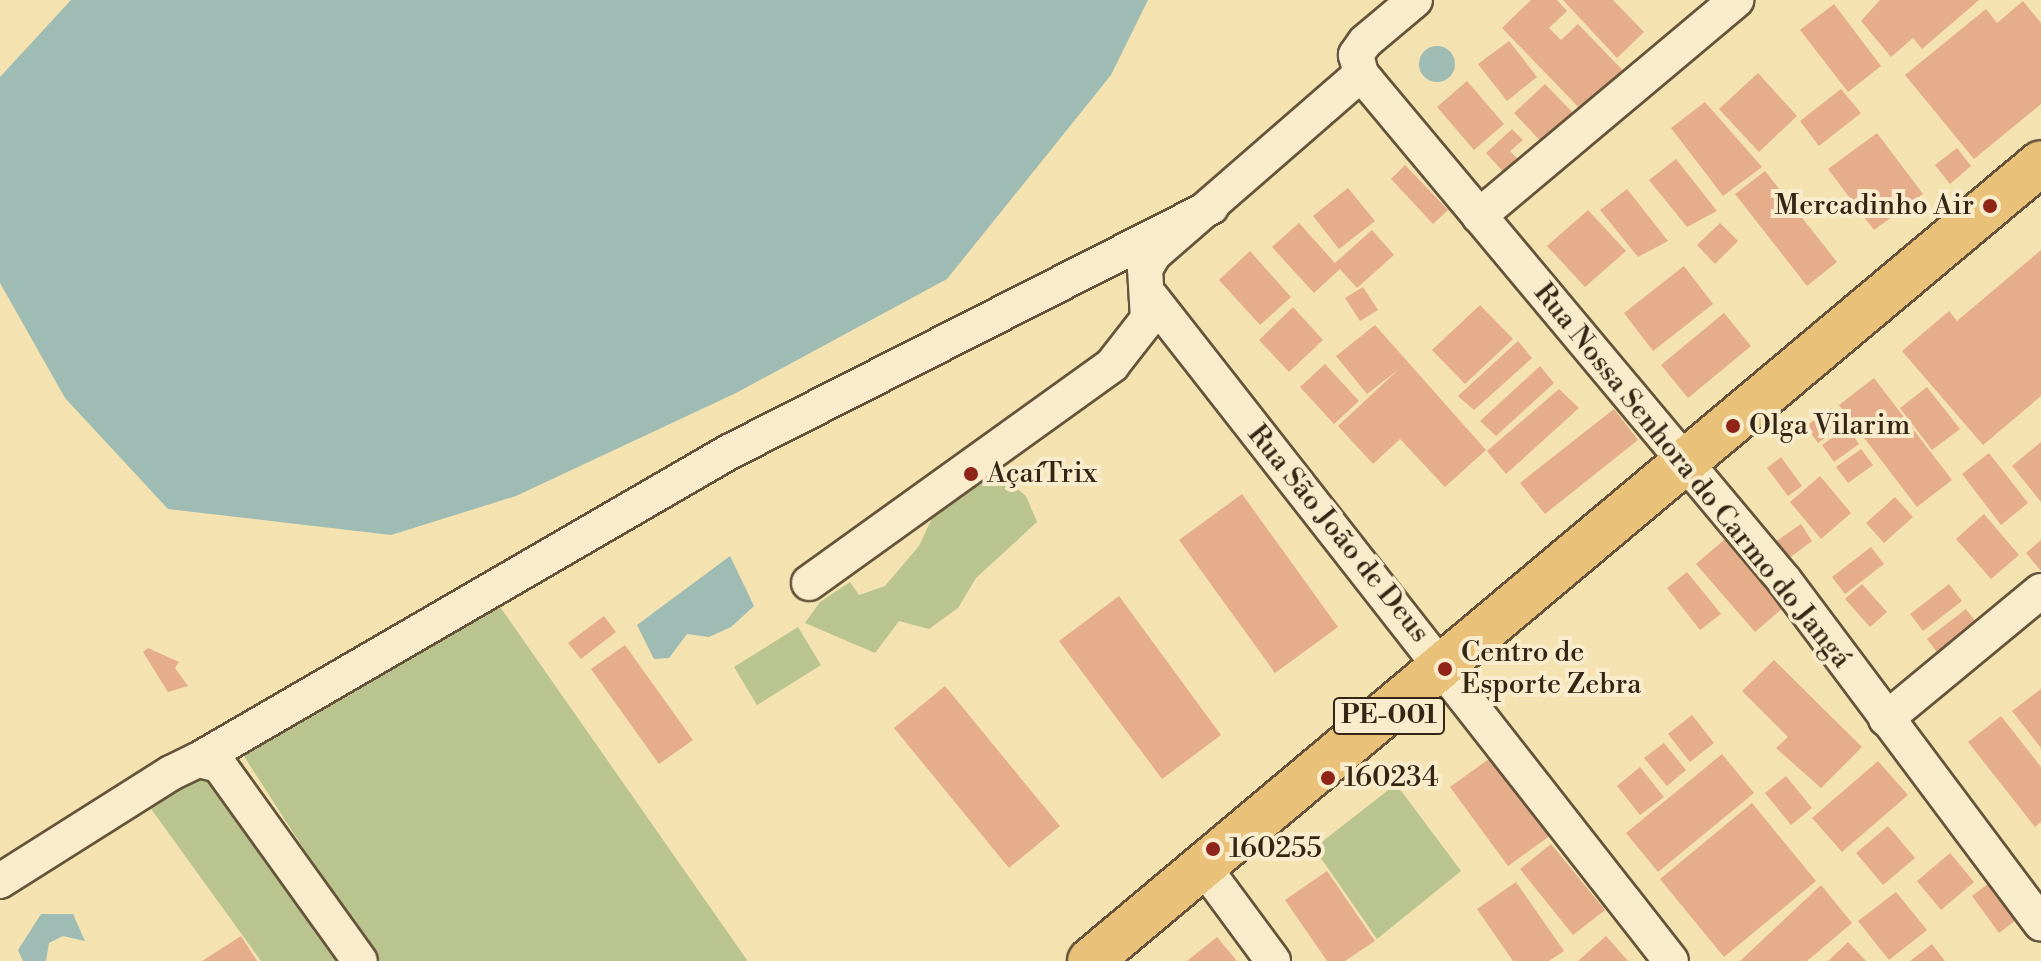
<!DOCTYPE html>
<meta charset="utf-8">
<style>
body{margin:0}
#map{position:relative;width:2041px;height:961px;overflow:hidden;background:#f4e2b1;font-family:"Libre Bodoni",serif}
div>[style]{position:absolute}
.green>*{inset:0;background:#b9c48e}
.water>*{inset:0;background:#9ebcb3}
.round{border-radius:50%}
.building>*{inset:0;background:#e6ad8b}
.roads{filter:drop-shadow(2px 0 #65543b) drop-shadow(-2px 0 #65543b) drop-shadow(0 2px #65543b) drop-shadow(0 -2px #65543b)}
.street>*{height:34px;margin:-17px;padding:0 17px;transform-origin:17px;border-radius:17px;background:#f8eccc}
.primary>*{height:44px;margin:-22px;padding:0 22px;transform-origin:22px;border-radius:22px;background:#eac178}
.dots>*{width:22px;height:22px;translate:-50% -50%;box-sizing:border-box;border:4px solid #f8eccc;border-radius:50%}
span{translate:-50% -50%;white-space:nowrap;text-align:center;line-height:1.15;-webkit-text-stroke:8px #f8eccc;paint-order:stroke}
.shield-label span{padding:2px 6px;background:#f8eccc;border:2px solid;border-radius:6px;-webkit-text-stroke-width:0}
.shield-label{font-size:26px;color:#352514;font-weight:700}
.poi-label{font-size:28px;color:#352514}
.right{translate:-100% -50%;text-align:right}
.left{translate:0 -50%;text-align:left}
.street-label{font-size:28px;color:#352514}
</style>
<div id="map">
<div class="green">
<div style="clip-path:polygon(978px 479px,1007px 480px,1026px 496px,1037px 522px,976px 578px,958px 608px,929px 629px,899px 621px,875px 653px,805px 623px,820px 602px,850px 582px,859px 595px,885px 586px,919px 546px,941px 499px)"></div>
<div style="clip-path:polygon(489px 591px,747px 960px,746px 961px,376px 961px,229px 733px)"></div>
<div style="clip-path:polygon(798px 627px,821px 665px,757px 705px,734px 667px)"></div>
<div style="clip-path:polygon(210px 766px,341px 961px,261px 961px,149px 806px)"></div>
<div style="clip-path:polygon(1396px 784px,1461px 871px,1377px 939px,1314px 848px)"></div>
</div>
<div class="water">
<div style="clip-path:polygon(71px 0,1148px 0,1111px 75px,947px 279px,736px 393px,516px 496px,391px 535px,168px 509px,65px 398px,0 283px,0 77px)"></div>
<div class="round" style="left:1419px;top:46px;width:36px;height:36px"></div>
<div style="clip-path:polygon(730px 556px,754px 606px,731px 627px,709px 637px,687px 634px,669px 658px,654px 659px,637px 625px)"></div>
<div style="clip-path:polygon(41px 914px,73px 914px,85px 941px,63px 936px,49px 943px,46px 961px,23px 961px,18px 950px)"></div>
</div>
<div class="building">
<div style="clip-path:polygon(1531px 0,1557px 0,1567px 11px,1549px 28px,1561px 40px,1578px 24px,1631px 79px,1590px 119px,1502px 28px)"></div>
<div style="clip-path:polygon(1563px 0,1613px 0,1644px 32px,1617px 58px)"></div>
<div style="clip-path:polygon(1979px 0,1922px 49px,1913px 38px,1891px 57px,1861px 21px,1880px 0)"></div>
<div style="clip-path:polygon(2023px 1px,2041px 23px,2041px 104px,1974px 159px,1905px 75px,1986px 9px,1997px 23px)"></div>
<div style="clip-path:polygon(1834px 4px,1881px 66px,1848px 92px,1800px 30px)"></div>
<div style="clip-path:polygon(1509px 41px,1537px 77px,1507px 101px,1478px 64px)"></div>
<div style="clip-path:polygon(1758px 73px,1797px 116px,1759px 152px,1719px 109px)"></div>
<div style="clip-path:polygon(1467px 81px,1504px 124px,1474px 150px,1437px 107px)"></div>
<div style="clip-path:polygon(1545px 84px,1578px 118px,1547px 148px,1514px 113px)"></div>
<div style="clip-path:polygon(1841px 89px,1861px 113px,1819px 146px,1800px 121px)"></div>
<div style="clip-path:polygon(1705px 102px,1762px 167px,1723px 196px,1671px 128px)"></div>
<div style="clip-path:polygon(1512px 129px,1523px 140px,1510px 151px,1524px 166px,1510px 179px,1486px 153px)"></div>
<div style="clip-path:polygon(1877px 133px,1923px 194px,1874px 230px,1828px 169px)"></div>
<div style="clip-path:polygon(1957px 148px,1971px 166px,1950px 184px,1935px 165px)"></div>
<div style="clip-path:polygon(1676px 159px,1717px 211px,1687px 227px,1649px 180px)"></div>
<div style="clip-path:polygon(1405px 165px,1448px 210px,1433px 224px,1391px 179px)"></div>
<div style="clip-path:polygon(1765px 171px,1837px 262px,1807px 286px,1735px 194px)"></div>
<div style="clip-path:polygon(1348px 188px,1375px 221px,1339px 249px,1313px 216px)"></div>
<div style="clip-path:polygon(1627px 189px,1668px 241px,1638px 257px,1600px 210px)"></div>
<div style="clip-path:polygon(1588px 210px,1626px 251px,1585px 287px,1547px 246px)"></div>
<div style="clip-path:polygon(1299px 223px,1335px 263px,1372px 230px,1394px 255px,1357px 288px,1340px 269px,1314px 293px,1272px 247px)"></div>
<div style="clip-path:polygon(1720px 223px,1738px 241px,1715px 264px,1697px 245px)"></div>
<div style="clip-path:polygon(2041px 250px,2041px 396px,1983px 445px,1902px 351px,1949px 311px,1957px 321px)"></div>
<div style="clip-path:polygon(1250px 251px,1291px 297px,1260px 325px,1219px 280px)"></div>
<div style="clip-path:polygon(1684px 266px,1713px 304px,1653px 351px,1624px 313px)"></div>
<div style="clip-path:polygon(1363px 287px,1378px 310px,1360px 321px,1345px 298px)"></div>
<div style="clip-path:polygon(1480px 305px,1513px 339px,1465px 384px,1432px 350px)"></div>
<div style="clip-path:polygon(1293px 307px,1323px 340px,1289px 372px,1259px 340px)"></div>
<div style="clip-path:polygon(1724px 313px,1751px 346px,1688px 398px,1661px 365px)"></div>
<div style="clip-path:polygon(1375px 325px,1486px 450px,1445px 487px,1400px 439px,1373px 464px,1338px 426px,1399px 369px,1367px 394px,1336px 356px)"></div>
<div style="clip-path:polygon(1518px 341px,1532px 358px,1474px 410px,1458px 396px)"></div>
<div style="clip-path:polygon(1325px 364px,1359px 401px,1334px 424px,1300px 387px)"></div>
<div style="clip-path:polygon(1540px 366px,1554px 383px,1496px 436px,1480px 421px)"></div>
<div style="clip-path:polygon(1874px 378px,1952px 480px,1917px 507px,1839px 405px)"></div>
<div style="clip-path:polygon(1927px 387px,1960px 429px,1932px 450px,1900px 408px)"></div>
<div style="clip-path:polygon(1559px 389px,1579px 408px,1506px 474px,1487px 451px)"></div>
<div style="clip-path:polygon(1831px 408px,1843px 424px,1818px 443px,1806px 426px)"></div>
<div style="clip-path:polygon(1614px 409px,1638px 440px,1545px 514px,1520px 483px)"></div>
<div style="clip-path:polygon(1847px 427px,1859px 444px,1834px 462px,1822px 445px)"></div>
<div style="clip-path:polygon(2041px 442px,2041px 502px,2012px 466px)"></div>
<div style="clip-path:polygon(1861px 449px,1873px 465px,1848px 483px,1836px 467px)"></div>
<div style="clip-path:polygon(1989px 453px,2028px 503px,2001px 525px,1962px 474px)"></div>
<div style="clip-path:polygon(1781px 457px,1802px 486px,1788px 496px,1767px 468px)"></div>
<div style="clip-path:polygon(1820px 476px,1851px 513px,1821px 539px,1790px 502px)"></div>
<div style="clip-path:polygon(1242px 494px,1338px 627px,1275px 673px,1179px 540px)"></div>
<div style="clip-path:polygon(1895px 497px,1913px 517px,1884px 543px,1866px 523px)"></div>
<div style="clip-path:polygon(1984px 514px,2019px 555px,1991px 579px,1956px 539px)"></div>
<div style="clip-path:polygon(1801px 524px,1812px 541px,1788px 559px,1775px 542px)"></div>
<div style="clip-path:polygon(1725px 539px,1784px 607px,1755px 632px,1696px 564px)"></div>
<div style="clip-path:polygon(2041px 540px,2041px 571px,2026px 553px)"></div>
<div style="clip-path:polygon(1871px 547px,1884px 564px,1845px 594px,1832px 577px)"></div>
<div style="clip-path:polygon(1687px 572px,1721px 614px,1700px 630px,1667px 588px)"></div>
<div style="clip-path:polygon(1862px 584px,1887px 612px,1870px 627px,1845px 599px)"></div>
<div style="clip-path:polygon(1949px 584px,1962px 601px,1923px 631px,1910px 614px)"></div>
<div style="clip-path:polygon(1119px 596px,1221px 735px,1162px 779px,1059px 641px)"></div>
<div style="clip-path:polygon(1966px 609px,1979px 626px,1940px 656px,1927px 639px)"></div>
<div style="clip-path:polygon(604px 616px,616px 632px,581px 659px,568px 643px)"></div>
<div style="clip-path:polygon(625px 645px,693px 740px,659px 764px,591px 669px)"></div>
<div style="clip-path:polygon(148px 648px,179px 662px,175px 668px,188px 686px,168px 692px,143px 652px)"></div>
<div style="clip-path:polygon(1774px 660px,1862px 747px,1821px 788px,1776px 748px,1788px 737px,1742px 691px)"></div>
<div style="clip-path:polygon(945px 686px,1060px 826px,1009px 868px,894px 728px)"></div>
<div style="clip-path:polygon(2041px 689px,2041px 748px,2012px 711px)"></div>
<div style="clip-path:polygon(1692px 715px,1714px 743px,1690px 762px,1668px 734px)"></div>
<div style="clip-path:polygon(2001px 716px,2041px 767px,2041px 822px,2035px 827px,1968px 742px)"></div>
<div style="clip-path:polygon(1664px 743px,1686px 770px,1667px 786px,1644px 758px)"></div>
<div style="clip-path:polygon(1722px 754px,1754px 793px,1658px 872px,1626px 833px)"></div>
<div style="clip-path:polygon(1493px 756px,1551px 835px,1508px 866px,1450px 787px)"></div>
<div style="clip-path:polygon(1878px 761px,1908px 795px,1842px 852px,1812px 818px)"></div>
<div style="clip-path:polygon(1640px 767px,1664px 797px,1640px 815px,1617px 786px)"></div>
<div style="clip-path:polygon(1786px 776px,1812px 808px,1791px 825px,1765px 793px)"></div>
<div style="clip-path:polygon(1752px 803px,1816px 881px,1724px 957px,1660px 879px)"></div>
<div style="clip-path:polygon(1888px 826px,1915px 858px,1883px 885px,1856px 853px)"></div>
<div style="clip-path:polygon(1551px 844px,1605px 910px,1573px 935px,1520px 869px)"></div>
<div style="clip-path:polygon(1950px 853px,1974px 882px,1941px 910px,1917px 881px)"></div>
<div style="clip-path:polygon(1327px 871px,1375px 941px,1345px 961px,1327px 961px,1285px 900px)"></div>
<div style="clip-path:polygon(1992px 881px,2020px 917px,1999px 933px,1972px 896px)"></div>
<div style="clip-path:polygon(1516px 882px,1564px 951px,1549px 961px,1513px 961px,1477px 909px)"></div>
<div style="clip-path:polygon(1821px 885px,1852px 923px,1807px 961px,1740px 961px)"></div>
<div style="clip-path:polygon(1896px 892px,1927px 930px,1889px 960px,1858px 921px)"></div>
<div style="clip-path:polygon(241px 936px,257px 961px,202px 961px)"></div>
<div style="clip-path:polygon(1606px 936px,1628px 961px,1578px 961px)"></div>
<div style="clip-path:polygon(1217px 937px,1237px 961px,1187px 961px)"></div>
<div style="clip-path:polygon(1848px 942px,1866px 961px,1828px 961px)"></div>
<div style="clip-path:polygon(1932px 944px,1945px 961px,1910px 961px)"></div>
</div>
<div class="roads">
<div class="street">
<div style="left:1415px;top:0;width:65px;rotate:140deg"></div>
<div style="left:1365px;top:42px;width:16px;rotate:125deg"></div>
<div style="left:1356px;top:55px;width:20px;rotate:75deg"></div>
<div style="left:1361px;top:74px;width:660px;rotate:50.11deg"></div>
<div style="left:1784px;top:580px;width:429px;rotate:53.2deg"></div>
<div style="left:1479px;top:216px;width:336px;rotate:-40deg"></div>
<div style="left:1151px;top:297px;width:843px;rotate:51.93deg"></div>
<div style="left:809px;top:583px;width:373px;rotate:-35.7deg"></div>
<div style="left:1112px;top:365px;width:58px;rotate:-52deg"></div>
<div style="left:1148px;top:319px;width:50px;rotate:-93.4deg"></div>
<div style="left:1145px;top:269px;width:17px;rotate:-59deg"></div>
<div style="left:1154px;top:254px;width:274px;rotate:-41deg"></div>
<div style="left:1886px;top:719px;width:201px;rotate:-39.6deg"></div>
<div style="left:198px;top:760px;width:614px;rotate:-30.12deg"></div>
<div style="left:729px;top:452px;width:541px;rotate:-26.94deg"></div>
<div style="left:1206px;top:870px;width:113px;rotate:53.6deg"></div>
<div style="left:0;top:881px;width:202px;rotate:-32.3deg"></div>
<div style="left:171px;top:773px;width:30px;rotate:-26deg"></div>
<div style="left:198px;top:760px;width:22px;rotate:13deg"></div>
<div style="left:219px;top:765px;width:241px;rotate:54.3deg"></div>
</div>
<div class="primary">
<div style="left:1090px;top:961px;width:1241px;rotate:-40deg"></div>
</div>
</div>
<div class="dots">
<div style="left:1990px;top:206px;background:#8f2418"></div>
<div style="left:1733px;top:426px;background:#8f2418"></div>
<div style="left:971px;top:474px;background:#8f2418"></div>
<div style="left:1445px;top:669px;background:#8f2418"></div>
<div style="left:1328px;top:778px;background:#8f2418"></div>
<div style="left:1213px;top:849px;background:#8f2418"></div>
</div>
<div class="shield-label">
<span style="left:1389px;top:716px">PE-001</span>
</div>
<div class="poi-label">
<span class="right" style="left:1974px;top:206px">Mercadinho Air</span>
<span class="left" style="left:1749px;top:426px">Olga Vilarim</span>
<span class="left" style="left:987px;top:474px">AçaíTrix</span>
<span class="left" style="left:1461px;top:669px">Centro de<br>Esporte Zebra</span>
<span class="left" style="left:1344px;top:778px">160234</span>
<span class="left" style="left:1229px;top:849px">160255</span>
</div>
<div class="street-label">
<span style="left:1692px;top:476px;rotate:51deg">Rua Nossa Senhora do Carmo do Jangá</span>
<span style="left:1338px;top:534px;rotate:51deg">Rua São João de Deus</span>
</div>
</div>
